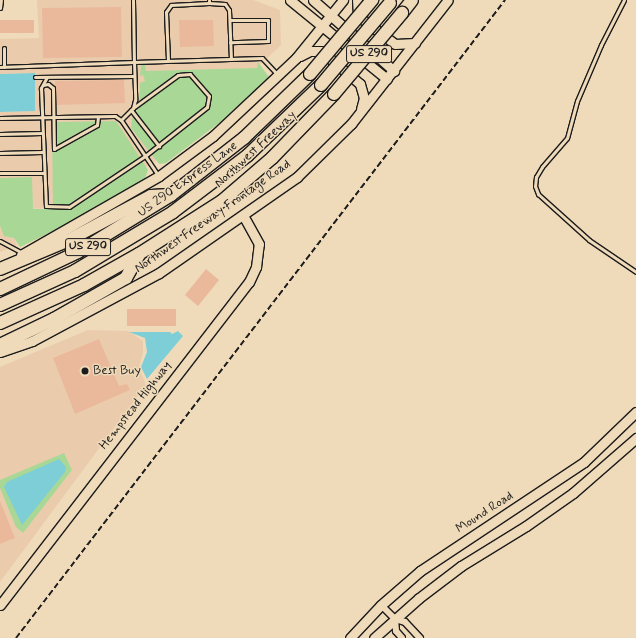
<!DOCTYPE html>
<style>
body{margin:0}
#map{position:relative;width:636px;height:638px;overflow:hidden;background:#efdab9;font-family:Mynerve,sans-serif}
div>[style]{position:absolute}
.built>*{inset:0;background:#eaccad}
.green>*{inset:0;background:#a9d796}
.water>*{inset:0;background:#7dced6}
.building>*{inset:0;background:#eab99b}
.roads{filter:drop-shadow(1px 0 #1c1c1c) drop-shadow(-1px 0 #1c1c1c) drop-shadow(0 1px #1c1c1c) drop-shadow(0 -1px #1c1c1c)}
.lane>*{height:3px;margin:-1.5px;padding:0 1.5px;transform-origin:1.5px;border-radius:1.5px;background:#efdab9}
.street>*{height:6px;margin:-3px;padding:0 3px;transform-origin:3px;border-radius:3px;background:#efdab9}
.secondary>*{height:9px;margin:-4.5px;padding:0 4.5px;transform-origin:4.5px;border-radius:4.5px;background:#efdab9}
.highway>*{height:12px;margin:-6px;padding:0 6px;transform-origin:6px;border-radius:6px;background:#efdab9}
.rail>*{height:2px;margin-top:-1px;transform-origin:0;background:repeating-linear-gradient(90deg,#1c1c1c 0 6px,transparent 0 9px)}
.bridges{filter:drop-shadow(1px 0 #1c1c1c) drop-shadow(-1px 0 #1c1c1c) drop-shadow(0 1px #1c1c1c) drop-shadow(0 -1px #1c1c1c)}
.highway-bridge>*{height:12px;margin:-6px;padding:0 6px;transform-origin:6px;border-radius:6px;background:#efdab9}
.dots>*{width:11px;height:11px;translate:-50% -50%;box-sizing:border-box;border:2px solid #efdab9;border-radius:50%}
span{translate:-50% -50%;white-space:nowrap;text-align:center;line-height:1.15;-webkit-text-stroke:3px #efdab9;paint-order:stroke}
.shield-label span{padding:1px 3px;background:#efdab9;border:1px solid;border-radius:3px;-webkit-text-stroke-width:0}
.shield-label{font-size:12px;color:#1c1c1c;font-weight:700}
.street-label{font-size:13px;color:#1c1c1c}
.poi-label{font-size:13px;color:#1c1c1c}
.left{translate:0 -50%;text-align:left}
</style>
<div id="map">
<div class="built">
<div style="clip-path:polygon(37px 0,253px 0,280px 10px,281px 45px,163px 156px,108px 193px,80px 208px,0 209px,0 112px,35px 111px,35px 73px,0 74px,0 39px,39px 38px)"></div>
<div style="clip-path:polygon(0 226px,4px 235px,14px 238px,17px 245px,0 252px)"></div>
<div style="clip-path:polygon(88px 330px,128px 331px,143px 341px,143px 353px,139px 367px,146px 385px,0 582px,0 367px)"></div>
</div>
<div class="green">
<div style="clip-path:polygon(258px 62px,269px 77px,219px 123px,166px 163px,159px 164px,131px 128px,132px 119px,140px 104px,140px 83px,145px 81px,143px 75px,140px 76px,141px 65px,145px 65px,146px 71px,257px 68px)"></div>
<div style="clip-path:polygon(116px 121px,148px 170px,145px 178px,66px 225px,20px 247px,14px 238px,4px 236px,0 226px,0 178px,32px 177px,33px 209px,53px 209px,52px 125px,58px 122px)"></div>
<div style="clip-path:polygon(64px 453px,72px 470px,23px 533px,16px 527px,0 488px,0 480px)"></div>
</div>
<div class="water">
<div style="clip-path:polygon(35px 73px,35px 111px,0 112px,0 74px)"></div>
<div style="clip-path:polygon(178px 331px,183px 336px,147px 379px,141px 367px,147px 352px,145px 338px,129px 332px,170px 332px,172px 334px)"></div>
<div style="clip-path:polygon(59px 459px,66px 467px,65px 472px,22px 525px,4px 487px,7px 482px)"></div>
</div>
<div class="building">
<div style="clip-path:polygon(121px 7px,122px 57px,43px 58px,42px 8px)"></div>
<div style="clip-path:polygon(0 20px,34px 20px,34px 33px,0 33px)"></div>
<div style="clip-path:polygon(179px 20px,213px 20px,214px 46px,180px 47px)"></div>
<div style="clip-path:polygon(124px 80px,125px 103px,55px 105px,55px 81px)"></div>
<div style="clip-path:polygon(206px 269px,219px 280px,198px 306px,185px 295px)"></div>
<div style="clip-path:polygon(127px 309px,176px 309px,176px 326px,127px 326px)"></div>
<div style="clip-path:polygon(99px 339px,119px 386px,127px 384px,130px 390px,75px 414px,53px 358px)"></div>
<div style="clip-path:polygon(0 501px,15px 538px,0 544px)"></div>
</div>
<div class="roads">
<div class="lane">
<div style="left:133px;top:0;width:62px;rotate:89.1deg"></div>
<div style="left:134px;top:62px;width:128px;rotate:-1.8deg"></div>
<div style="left:262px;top:58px;width:22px;rotate:47deg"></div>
<div style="left:624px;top:0;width:51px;rotate:117.1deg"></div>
<div style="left:601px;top:45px;width:61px;rotate:113.2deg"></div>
<div style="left:577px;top:101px;width:38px;rotate:105deg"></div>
<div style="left:567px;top:138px;width:38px;rotate:131deg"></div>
<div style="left:542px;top:167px;width:12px;rotate:121deg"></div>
<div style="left:536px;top:177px;width:9px;rotate:96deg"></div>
<div style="left:535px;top:186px;width:9px;rotate:69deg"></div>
<div style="left:538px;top:194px;width:69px;rotate:42deg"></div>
<div style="left:589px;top:240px;width:57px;rotate:34.2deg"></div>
<div style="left:209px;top:3px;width:16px;rotate:4deg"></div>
<div style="left:225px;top:4px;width:7px;rotate:56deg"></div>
<div style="left:229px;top:10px;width:49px;rotate:87.7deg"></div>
<div style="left:0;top:8px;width:8px;rotate:-83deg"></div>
<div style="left:230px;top:20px;width:38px"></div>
<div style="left:268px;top:20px;width:21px;rotate:90deg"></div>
<div style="left:268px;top:41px;width:38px;rotate:178deg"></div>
<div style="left:4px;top:48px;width:19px;rotate:90deg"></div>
<div style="left:168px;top:60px;width:48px;rotate:-92.4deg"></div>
<div style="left:166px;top:12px;width:9px;rotate:-54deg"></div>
<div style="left:171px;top:5px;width:38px;rotate:-3deg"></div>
<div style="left:209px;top:3px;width:3px;rotate:-90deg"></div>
<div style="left:0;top:67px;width:134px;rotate:-2.1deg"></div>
<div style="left:134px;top:62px;width:38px;rotate:88deg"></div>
<div style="left:135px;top:100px;width:8px;rotate:104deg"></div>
<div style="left:133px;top:108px;width:17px;rotate:135deg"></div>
<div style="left:121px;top:120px;width:66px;rotate:56.1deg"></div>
<div style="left:35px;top:77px;width:99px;rotate:-0.6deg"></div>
<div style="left:47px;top:77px;width:13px;rotate:119deg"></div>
<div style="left:41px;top:88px;width:118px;rotate:87.6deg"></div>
<div style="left:46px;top:206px;width:23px;rotate:2deg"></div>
<div style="left:69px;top:207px;width:92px;rotate:-33.9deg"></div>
<div style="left:145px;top:156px;width:79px;rotate:-38.3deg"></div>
<div style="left:207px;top:107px;width:11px;rotate:-80deg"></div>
<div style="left:209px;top:96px;width:29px;rotate:-131deg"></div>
<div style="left:190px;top:74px;width:12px;rotate:175deg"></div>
<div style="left:178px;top:75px;width:56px;rotate:143.7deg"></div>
<div style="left:43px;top:85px;width:5px;rotate:-11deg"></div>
<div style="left:48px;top:84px;width:6px;rotate:39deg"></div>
<div style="left:53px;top:88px;width:61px;rotate:89.1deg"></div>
<div style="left:54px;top:149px;width:49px;rotate:-29.2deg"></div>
<div style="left:97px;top:125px;width:8px;rotate:-83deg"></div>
<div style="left:131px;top:110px;width:46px;rotate:52.1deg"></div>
<div style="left:0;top:118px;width:115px;rotate:-1deg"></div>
<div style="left:115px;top:116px;width:7px;rotate:34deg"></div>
<div style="left:0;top:134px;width:42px;rotate:-1.4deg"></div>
<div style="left:0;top:153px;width:42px;rotate:-1.4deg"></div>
<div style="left:0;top:173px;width:44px"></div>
<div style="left:0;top:241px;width:26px;rotate:28deg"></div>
</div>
<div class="street">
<div style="left:381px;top:605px;width:20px;rotate:45deg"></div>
<div style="left:395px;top:619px;width:10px;rotate:17deg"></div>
<div style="left:405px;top:622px;width:22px;rotate:47deg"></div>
<div style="left:395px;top:619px;width:12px;rotate:85deg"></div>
<div style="left:396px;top:631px;width:9px;rotate:49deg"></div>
</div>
<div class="secondary">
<div style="left:290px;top:0;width:125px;rotate:39.2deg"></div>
<div style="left:313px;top:0;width:108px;rotate:41.2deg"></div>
<div style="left:357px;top:0;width:16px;rotate:86deg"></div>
<div style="left:358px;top:16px;width:46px;rotate:37.1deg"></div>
<div style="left:395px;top:44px;width:20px;rotate:-3deg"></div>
<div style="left:300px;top:56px;width:11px;rotate:-27deg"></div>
<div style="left:310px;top:51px;width:11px"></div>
<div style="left:321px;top:51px;width:51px;rotate:40.2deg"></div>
<div style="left:360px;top:84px;width:15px;rotate:74deg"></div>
<div style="left:364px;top:98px;width:11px;rotate:105deg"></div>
<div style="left:21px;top:255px;width:159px;rotate:-29.8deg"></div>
<div style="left:159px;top:176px;width:67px;rotate:-36.5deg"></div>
<div style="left:213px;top:136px;width:114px;rotate:-43.2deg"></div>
<div style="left:296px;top:58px;width:75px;rotate:-51deg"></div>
<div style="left:0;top:352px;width:34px;rotate:-19deg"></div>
<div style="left:32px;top:341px;width:144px;rotate:-28.2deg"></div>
<div style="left:159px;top:273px;width:168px;rotate:-34.8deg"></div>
<div style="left:297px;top:177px;width:76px;rotate:-44.5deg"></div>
<div style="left:351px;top:124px;width:157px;rotate:-52deg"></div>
<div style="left:0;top:605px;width:408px;rotate:-52.4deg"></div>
<div style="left:249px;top:282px;width:17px;rotate:-65deg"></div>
<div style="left:256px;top:267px;width:23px;rotate:-83deg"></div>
<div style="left:259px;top:244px;width:33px;rotate:-119deg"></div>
<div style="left:350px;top:638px;width:45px;rotate:-46.8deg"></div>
<div style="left:381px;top:605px;width:52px;rotate:-41.1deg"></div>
<div style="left:420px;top:571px;width:197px;rotate:-33.6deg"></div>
<div style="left:584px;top:462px;width:72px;rotate:-43.9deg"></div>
<div style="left:374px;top:638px;width:60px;rotate:-41.6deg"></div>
<div style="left:419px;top:598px;width:53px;rotate:-37.3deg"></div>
<div style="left:461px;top:566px;width:76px;rotate:-31.6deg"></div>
<div style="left:526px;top:526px;width:57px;rotate:-35.1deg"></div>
<div style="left:573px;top:493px;width:84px;rotate:-41.1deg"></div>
</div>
<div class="highway">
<div style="left:402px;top:13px;width:16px;rotate:-52deg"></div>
<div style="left:0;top:269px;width:73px;rotate:-22.7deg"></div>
<div style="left:67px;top:241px;width:95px;rotate:-28.2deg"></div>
<div style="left:151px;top:196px;width:18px;rotate:-3deg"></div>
<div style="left:0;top:289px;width:86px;rotate:-25.4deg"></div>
<div style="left:78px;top:252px;width:109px;rotate:-31.5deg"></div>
<div style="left:171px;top:195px;width:93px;rotate:-38deg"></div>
<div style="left:244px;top:138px;width:92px;rotate:-44.1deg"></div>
<div style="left:0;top:305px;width:82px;rotate:-24.4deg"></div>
<div style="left:75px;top:271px;width:114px;rotate:-31deg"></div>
<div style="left:173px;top:212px;width:94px;rotate:-37.2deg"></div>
<div style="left:248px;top:155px;width:101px;rotate:-43.8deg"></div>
<div style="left:0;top:323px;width:92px;rotate:-24.3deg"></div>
<div style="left:84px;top:285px;width:63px;rotate:-29.4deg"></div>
<div style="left:139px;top:254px;width:98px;rotate:-32.6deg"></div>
<div style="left:222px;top:201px;width:66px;rotate:-40.7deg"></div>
<div style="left:272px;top:158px;width:89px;rotate:-45.9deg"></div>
<div style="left:0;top:345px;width:60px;rotate:-25.7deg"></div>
<div style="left:54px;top:319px;width:83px;rotate:-29.7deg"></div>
<div style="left:126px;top:278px;width:26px;rotate:-61deg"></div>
</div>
</div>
<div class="rail">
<div style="left:16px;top:638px;width:804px;rotate:-52.53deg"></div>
</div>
<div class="bridges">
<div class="highway-bridge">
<div style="left:310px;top:74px;width:97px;rotate:-50deg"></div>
<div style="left:321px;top:85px;width:107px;rotate:-49.9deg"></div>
<div style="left:334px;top:94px;width:106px;rotate:-50deg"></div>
</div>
</div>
<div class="dots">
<div style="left:85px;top:371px;background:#1c1c1c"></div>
</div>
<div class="shield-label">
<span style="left:369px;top:54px">US 290</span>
<span style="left:88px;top:247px">US 290</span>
</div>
<div class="street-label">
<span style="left:256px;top:150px;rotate:-43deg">Northwest Freeway</span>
<span style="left:188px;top:180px;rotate:-36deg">US 290 Express Lane</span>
<span style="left:213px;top:217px;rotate:-35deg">Northwest Freeway Frontage Road</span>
<span style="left:136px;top:406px;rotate:-52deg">Hempstead Highway</span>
<span style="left:485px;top:513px;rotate:-33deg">Mound Road</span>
</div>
<div class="poi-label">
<span class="left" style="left:93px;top:371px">Best Buy</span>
</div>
</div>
